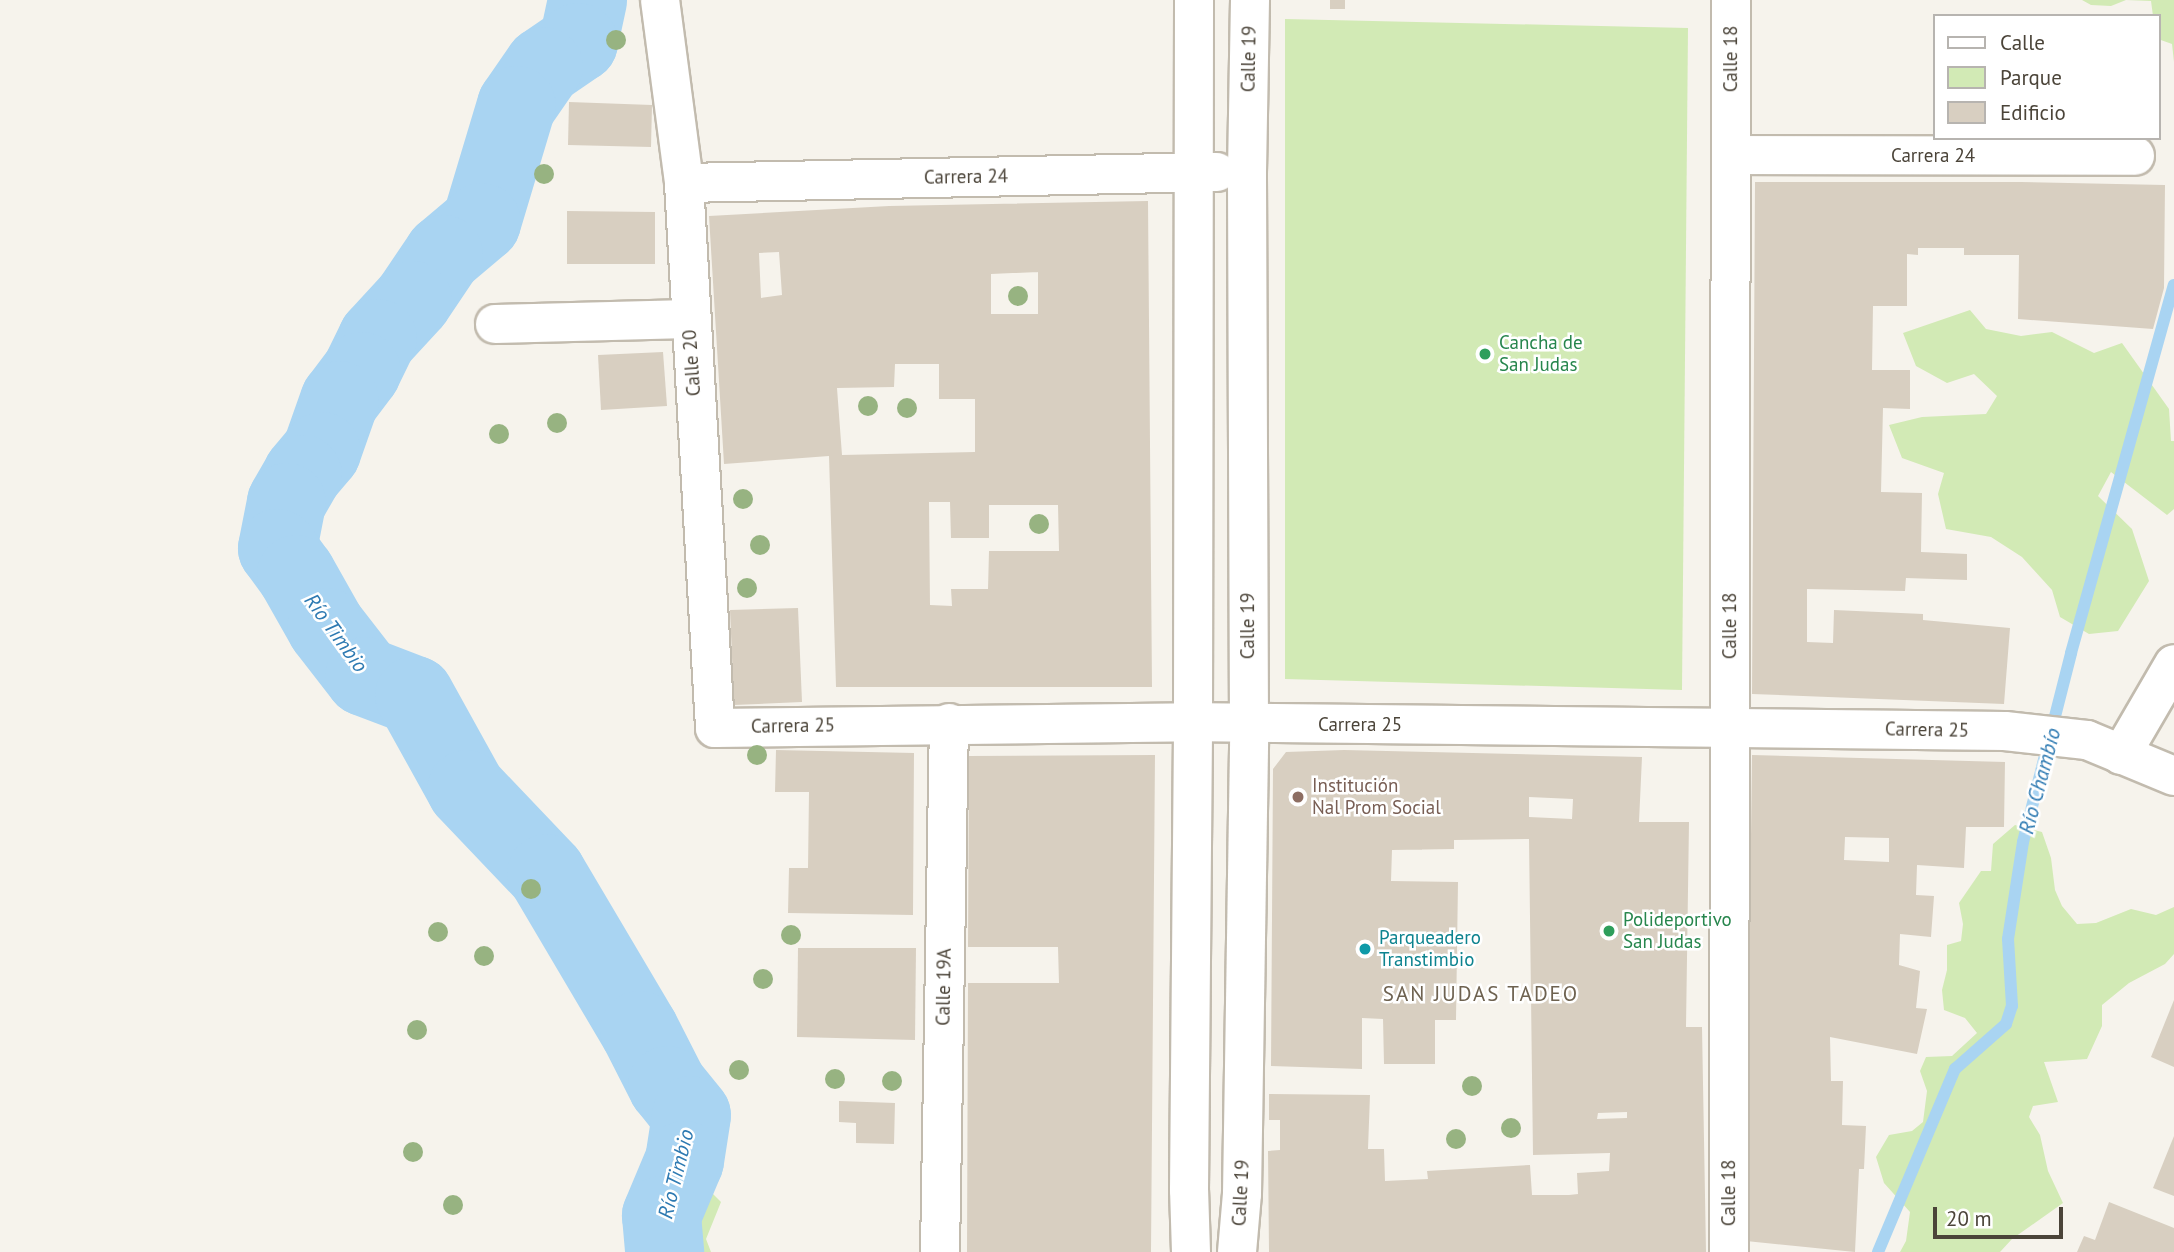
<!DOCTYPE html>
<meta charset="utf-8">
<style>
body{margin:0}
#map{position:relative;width:2174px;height:1252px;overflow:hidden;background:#f6f3ec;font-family:"PT Sans",sans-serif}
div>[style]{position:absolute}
.green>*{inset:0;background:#d2eab5}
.stream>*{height:12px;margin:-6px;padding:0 6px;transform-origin:6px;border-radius:6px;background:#a9d4f2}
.river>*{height:79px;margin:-39.5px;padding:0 39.5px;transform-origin:39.5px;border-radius:39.5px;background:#a9d4f2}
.building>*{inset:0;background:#d8cfc1}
.roads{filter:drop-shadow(2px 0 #c2bbae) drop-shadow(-2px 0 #c2bbae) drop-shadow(0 2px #c2bbae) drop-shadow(0 -2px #c2bbae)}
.minor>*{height:38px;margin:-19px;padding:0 19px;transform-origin:19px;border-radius:19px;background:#fff}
.trees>*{width:20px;height:20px;margin:-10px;border-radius:50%;background:#97b381}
.dots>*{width:19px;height:19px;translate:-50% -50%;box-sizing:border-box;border:4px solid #fff;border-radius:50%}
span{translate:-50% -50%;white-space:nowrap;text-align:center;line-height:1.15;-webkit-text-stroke:5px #fff;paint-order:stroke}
.street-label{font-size:19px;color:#4b4439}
.leisure-label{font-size:19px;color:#27864d}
.left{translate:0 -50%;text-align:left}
.education-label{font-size:19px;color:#785e54}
.culture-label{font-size:19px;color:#0d838f}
.water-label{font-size:21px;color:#2e7ab2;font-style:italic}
.neighbourhood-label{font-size:21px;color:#6e6250;letter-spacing:2px}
.legend{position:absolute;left:1933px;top:14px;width:228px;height:126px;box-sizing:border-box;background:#fff;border:2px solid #b7b4b0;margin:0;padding:9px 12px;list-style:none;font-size:21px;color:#4b4439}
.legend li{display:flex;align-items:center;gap:14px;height:35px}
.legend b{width:35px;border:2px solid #b7b4b0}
.scale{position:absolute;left:1933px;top:1207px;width:130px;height:32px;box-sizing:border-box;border:4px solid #4b4439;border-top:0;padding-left:9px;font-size:21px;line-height:24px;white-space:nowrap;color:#4b4439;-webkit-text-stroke:5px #fff;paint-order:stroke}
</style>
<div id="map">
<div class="green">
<div style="clip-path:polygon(2082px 0,2174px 0,2174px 62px,2172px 44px,2158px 39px,2158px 16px,2153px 16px,2151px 1px,2126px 0,2111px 6px,2091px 5px)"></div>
<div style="clip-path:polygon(1285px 19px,1688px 28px,1682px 690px,1285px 679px)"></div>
<div style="clip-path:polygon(1970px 310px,1986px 329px,2021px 336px,2052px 332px,2094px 353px,2122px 343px,2169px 409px,2171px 441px,2174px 441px,2174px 509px,2167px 515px,2111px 472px,2098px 496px,2132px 529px,2149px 581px,2118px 631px,2089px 634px,2060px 617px,2052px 590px,2022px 557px,1991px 537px,1946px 529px,1938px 494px,1944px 473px,1902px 458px,1889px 425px,1922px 417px,1986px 414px,1997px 396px,1974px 374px,1947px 383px,1916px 366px,1903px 333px)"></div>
<div style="clip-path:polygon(2015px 825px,2042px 832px,2051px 858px,2055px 890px,2062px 906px,2077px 924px,2096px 923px,2131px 909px,2156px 915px,2174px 907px,2174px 954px,2165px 964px,2129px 983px,2102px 1005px,2102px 1026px,2087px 1059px,2044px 1062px,2058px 1102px,2033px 1106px,2029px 1117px,2040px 1135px,2048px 1171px,2063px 1203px,2012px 1239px,2000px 1252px,1900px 1252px,1906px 1241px,1910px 1212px,1884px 1183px,1876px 1157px,1889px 1135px,1912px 1131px,1923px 1122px,1927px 1091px,1920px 1071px,1926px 1057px,1952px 1056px,1977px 1033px,1965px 1018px,1944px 1010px,1942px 990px,1947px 970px,1947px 945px,1961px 941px,1963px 924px,1959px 903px,1981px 871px,1991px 871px,1993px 844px)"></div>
<div style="clip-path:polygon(694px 1175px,721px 1202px,706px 1239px,711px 1252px,673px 1252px,676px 1203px)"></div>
</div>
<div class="stream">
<div style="left:1878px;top:1252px;width:199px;rotate:-67.2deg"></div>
<div style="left:1955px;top:1069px;width:68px;rotate:-41.4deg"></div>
<div style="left:2006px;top:1024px;width:19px;rotate:-72deg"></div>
<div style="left:2012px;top:1006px;width:67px;rotate:-93.4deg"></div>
<div style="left:2008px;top:939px;width:98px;rotate:-81.2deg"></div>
<div style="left:2023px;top:842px;width:195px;rotate:-75.7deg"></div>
<div style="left:2071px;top:653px;width:382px;rotate:-74.4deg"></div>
</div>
<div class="river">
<div style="left:587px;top:0;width:43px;rotate:102.1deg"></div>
<div style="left:578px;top:42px;width:42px;rotate:145.6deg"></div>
<div style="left:543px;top:66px;width:47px;rotate:124.7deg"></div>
<div style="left:516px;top:105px;width:122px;rotate:106.7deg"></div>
<div style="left:481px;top:222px;width:50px;rotate:139.9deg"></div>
<div style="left:443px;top:254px;width:55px;rotate:124deg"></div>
<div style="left:412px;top:300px;width:52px;rotate:132.6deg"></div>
<div style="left:377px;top:338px;width:37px;rotate:116deg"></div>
<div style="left:361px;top:371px;width:36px;rotate:127deg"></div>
<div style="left:339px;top:400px;width:54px;rotate:109.4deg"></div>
<div style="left:321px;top:451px;width:30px;rotate:130deg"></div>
<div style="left:302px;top:474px;width:32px;rotate:120deg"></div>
<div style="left:286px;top:502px;width:47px;rotate:101.1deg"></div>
<div style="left:277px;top:548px;width:32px;rotate:54deg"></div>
<div style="left:296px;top:574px;width:61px;rotate:60.5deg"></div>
<div style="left:326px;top:627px;width:62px;rotate:52.2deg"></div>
<div style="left:364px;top:676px;width:53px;rotate:20.8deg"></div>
<div style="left:414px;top:695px;width:107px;rotate:61deg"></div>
<div style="left:466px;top:789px;width:116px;rotate:46.4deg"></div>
<div style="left:546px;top:873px;width:182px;rotate:59.4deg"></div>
<div style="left:639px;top:1030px;width:62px;rotate:63deg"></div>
<div style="left:667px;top:1085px;width:38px;rotate:51deg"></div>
<div style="left:691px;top:1115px;width:46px;rotate:98.8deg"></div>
<div style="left:684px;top:1160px;width:60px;rotate:112.7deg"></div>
<div style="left:661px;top:1215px;width:37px;rotate:85deg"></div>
</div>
<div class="building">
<div style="clip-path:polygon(1330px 0,1345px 0,1345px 9px,1330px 9px)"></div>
<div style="clip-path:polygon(569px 102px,652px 105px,651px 147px,568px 145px)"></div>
<div style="clip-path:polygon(1755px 182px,2021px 182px,2165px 185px,2164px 288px,2153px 329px,2018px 319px,2019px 255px,1964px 255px,1964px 248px,1918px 248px,1918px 255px,1907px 254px,1907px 306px,1873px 306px,1872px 370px,1910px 370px,1910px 409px,1883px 408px,1881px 492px,1922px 493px,1921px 552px,1967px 554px,1967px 580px,1906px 578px,1905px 591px,1807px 589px,1807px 642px,1833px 643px,1834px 610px,1923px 614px,1923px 620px,2010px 628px,2004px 704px,1752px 694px)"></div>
<div style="clip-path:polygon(evenodd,1148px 201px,1152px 687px,836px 687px,829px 456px,724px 464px,709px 216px,889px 206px,1148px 201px,779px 252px,782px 295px,761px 298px,759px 253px,779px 252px,1148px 201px,1038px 272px,1038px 314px,991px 314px,991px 274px,1038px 272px,1148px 201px,895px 364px,939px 364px,939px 399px,975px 399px,975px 452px,842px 455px,837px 388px,894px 387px,895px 364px,1148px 201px,929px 502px,950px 502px,951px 538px,989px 538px,989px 505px,1058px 505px,1059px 551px,989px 551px,988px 589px,951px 589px,952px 606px,930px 605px,929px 502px)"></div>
<div style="clip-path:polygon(567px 211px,655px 212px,655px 264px,567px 264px)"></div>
<div style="clip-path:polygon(663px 352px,667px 406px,601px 410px,598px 355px)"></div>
<div style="clip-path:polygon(798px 608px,802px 702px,734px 705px,730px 610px)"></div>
<div style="clip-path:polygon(776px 750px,914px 753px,913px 915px,788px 913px,789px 868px,808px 868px,809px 792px,775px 792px)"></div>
<div style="clip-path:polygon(evenodd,1344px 750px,1642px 757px,1639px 822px,1689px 822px,1686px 1027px,1702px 1027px,1706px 1252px,1269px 1252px,1268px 1151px,1280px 1150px,1280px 1120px,1269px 1120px,1269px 1094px,1370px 1095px,1368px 1149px,1384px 1149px,1385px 1181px,1428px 1179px,1427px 1171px,1530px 1165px,1532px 1195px,1569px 1195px,1578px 1194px,1577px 1173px,1609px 1171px,1610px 1153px,1533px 1155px,1529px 839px,1454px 840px,1454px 849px,1392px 850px,1391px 881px,1458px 882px,1456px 1020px,1435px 1020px,1435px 1064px,1384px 1064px,1383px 1019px,1362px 1018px,1362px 1069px,1271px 1066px,1273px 769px,1286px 752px,1344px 750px,1529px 797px,1573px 799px,1572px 819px,1529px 817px,1529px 797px,1344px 750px,1627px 1112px,1627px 1118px,1597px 1119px,1598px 1113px,1627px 1112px)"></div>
<div style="clip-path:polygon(1155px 755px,1151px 1252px,967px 1252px,968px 983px,1059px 983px,1058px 947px,968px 947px,969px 756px)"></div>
<div style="clip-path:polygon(evenodd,1752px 755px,2005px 762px,2004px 827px,1966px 827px,1964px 868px,1917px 865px,1916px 895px,1934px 896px,1931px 937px,1900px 934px,1899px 965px,1920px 971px,1916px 1008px,1927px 1009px,1917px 1054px,1830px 1037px,1831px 1081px,1843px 1081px,1842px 1125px,1866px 1126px,1864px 1169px,1859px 1169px,1855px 1252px,1746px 1241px,1752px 755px,1845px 837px,1889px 838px,1889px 862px,1844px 860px,1845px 837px)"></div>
<div style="clip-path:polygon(798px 948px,916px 948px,915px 1040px,797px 1037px)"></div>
<div style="clip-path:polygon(2174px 1000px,2174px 1067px,2151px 1057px)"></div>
<div style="clip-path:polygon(839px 1101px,895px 1103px,894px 1144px,856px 1143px,856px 1123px,839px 1122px)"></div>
<div style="clip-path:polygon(2174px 1136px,2174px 1196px,2153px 1188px)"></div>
<div style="clip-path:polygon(2109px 1202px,2174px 1228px,2174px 1252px,2077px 1252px,2084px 1236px,2095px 1240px)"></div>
</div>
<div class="roads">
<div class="minor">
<div style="left:660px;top:0;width:185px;rotate:82.5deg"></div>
<div style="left:684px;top:183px;width:546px;rotate:86.74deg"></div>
<div style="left:715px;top:728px;width:478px;rotate:-0.7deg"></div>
<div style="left:1193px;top:722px;width:812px;rotate:0.64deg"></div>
<div style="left:2005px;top:731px;width:82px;rotate:6.3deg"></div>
<div style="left:2087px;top:740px;width:94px;rotate:22.5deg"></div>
<div style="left:1731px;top:155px;width:404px;rotate:0.1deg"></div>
<div style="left:684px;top:183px;width:533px;rotate:-1.18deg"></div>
<div style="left:495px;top:324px;width:194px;rotate:-1.5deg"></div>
<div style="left:2121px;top:755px;width:105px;rotate:-59.8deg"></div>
<div style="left:940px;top:1252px;width:529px;rotate:-89.03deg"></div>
<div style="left:1191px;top:1252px;width:62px;rotate:-91.8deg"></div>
<div style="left:1189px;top:1190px;width:468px;rotate:-89.5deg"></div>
<div style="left:1193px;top:722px;width:722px;rotate:-89.92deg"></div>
<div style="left:1237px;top:1252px;width:58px;rotate:-85.1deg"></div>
<div style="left:1242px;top:1194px;width:470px;rotate:-89.1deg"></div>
<div style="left:1249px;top:724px;width:552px;rotate:-90.21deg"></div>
<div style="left:1247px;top:172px;width:172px;rotate:-89deg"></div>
<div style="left:1729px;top:1252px;width:1252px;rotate:-89.91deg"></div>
</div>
</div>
<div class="trees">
<div style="left:616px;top:40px"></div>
<div style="left:544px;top:174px"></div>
<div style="left:1018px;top:296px"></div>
<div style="left:868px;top:406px"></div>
<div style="left:907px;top:408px"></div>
<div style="left:557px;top:423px"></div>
<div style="left:499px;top:434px"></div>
<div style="left:743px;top:499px"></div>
<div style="left:1039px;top:524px"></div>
<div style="left:760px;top:545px"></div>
<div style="left:747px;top:588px"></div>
<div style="left:757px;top:755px"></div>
<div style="left:531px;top:889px"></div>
<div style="left:438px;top:932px"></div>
<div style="left:791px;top:935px"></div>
<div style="left:484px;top:956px"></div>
<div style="left:763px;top:979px"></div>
<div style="left:417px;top:1030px"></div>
<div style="left:739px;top:1070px"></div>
<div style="left:835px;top:1079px"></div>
<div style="left:892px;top:1081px"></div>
<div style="left:1472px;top:1086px"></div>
<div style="left:1511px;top:1128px"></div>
<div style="left:1456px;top:1139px"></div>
<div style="left:413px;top:1152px"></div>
<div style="left:453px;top:1205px"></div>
</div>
<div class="dots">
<div style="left:1485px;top:354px;background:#2e9e5b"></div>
<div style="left:1298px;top:797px;background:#8d6e63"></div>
<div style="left:1609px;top:931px;background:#2e9e5b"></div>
<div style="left:1365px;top:949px;background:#0f9aa8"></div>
</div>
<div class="street-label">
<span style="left:1249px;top:59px;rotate:-89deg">Calle 19</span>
<span style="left:1731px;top:59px;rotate:-90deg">Calle 18</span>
<span style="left:1933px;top:156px">Carrera 24</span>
<span style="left:966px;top:177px;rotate:-1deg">Carrera 24</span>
<span style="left:692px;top:363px;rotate:-94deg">Calle 20</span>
<span style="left:1248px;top:626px;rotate:-90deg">Calle 19</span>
<span style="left:1730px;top:626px;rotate:-90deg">Calle 18</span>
<span style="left:1360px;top:725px">Carrera 25</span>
<span style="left:793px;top:726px;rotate:-1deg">Carrera 25</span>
<span style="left:1927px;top:730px;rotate:1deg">Carrera 25</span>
<span style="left:944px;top:987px;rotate:-89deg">Calle 19A</span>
<span style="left:1241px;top:1193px;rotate:-87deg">Calle 19</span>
<span style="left:1729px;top:1193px;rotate:-90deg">Calle 18</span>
</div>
<div class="leisure-label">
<span class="left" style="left:1499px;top:354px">Cancha de<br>San Judas</span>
<span class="left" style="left:1623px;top:931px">Polideportivo<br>San Judas</span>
</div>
<div class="education-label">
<span class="left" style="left:1312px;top:797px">Institución<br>Nal Prom Social</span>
</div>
<div class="culture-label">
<span class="left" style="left:1379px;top:949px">Parqueadero<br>Transtimbio</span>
</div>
<div class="water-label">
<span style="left:336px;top:633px;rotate:54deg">Río Timbio</span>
<span style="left:2040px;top:781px;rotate:-75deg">Río Chambío</span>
<span style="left:676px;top:1174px;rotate:-76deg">Río Timbio</span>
</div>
<div class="neighbourhood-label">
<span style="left:1481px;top:994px">SAN JUDAS TADEO</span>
</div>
<ul class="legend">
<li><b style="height:9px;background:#fff"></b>Calle</li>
<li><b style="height:19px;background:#d2eab5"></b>Parque</li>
<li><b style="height:19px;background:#d8cfc1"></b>Edificio</li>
</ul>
<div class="scale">20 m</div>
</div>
